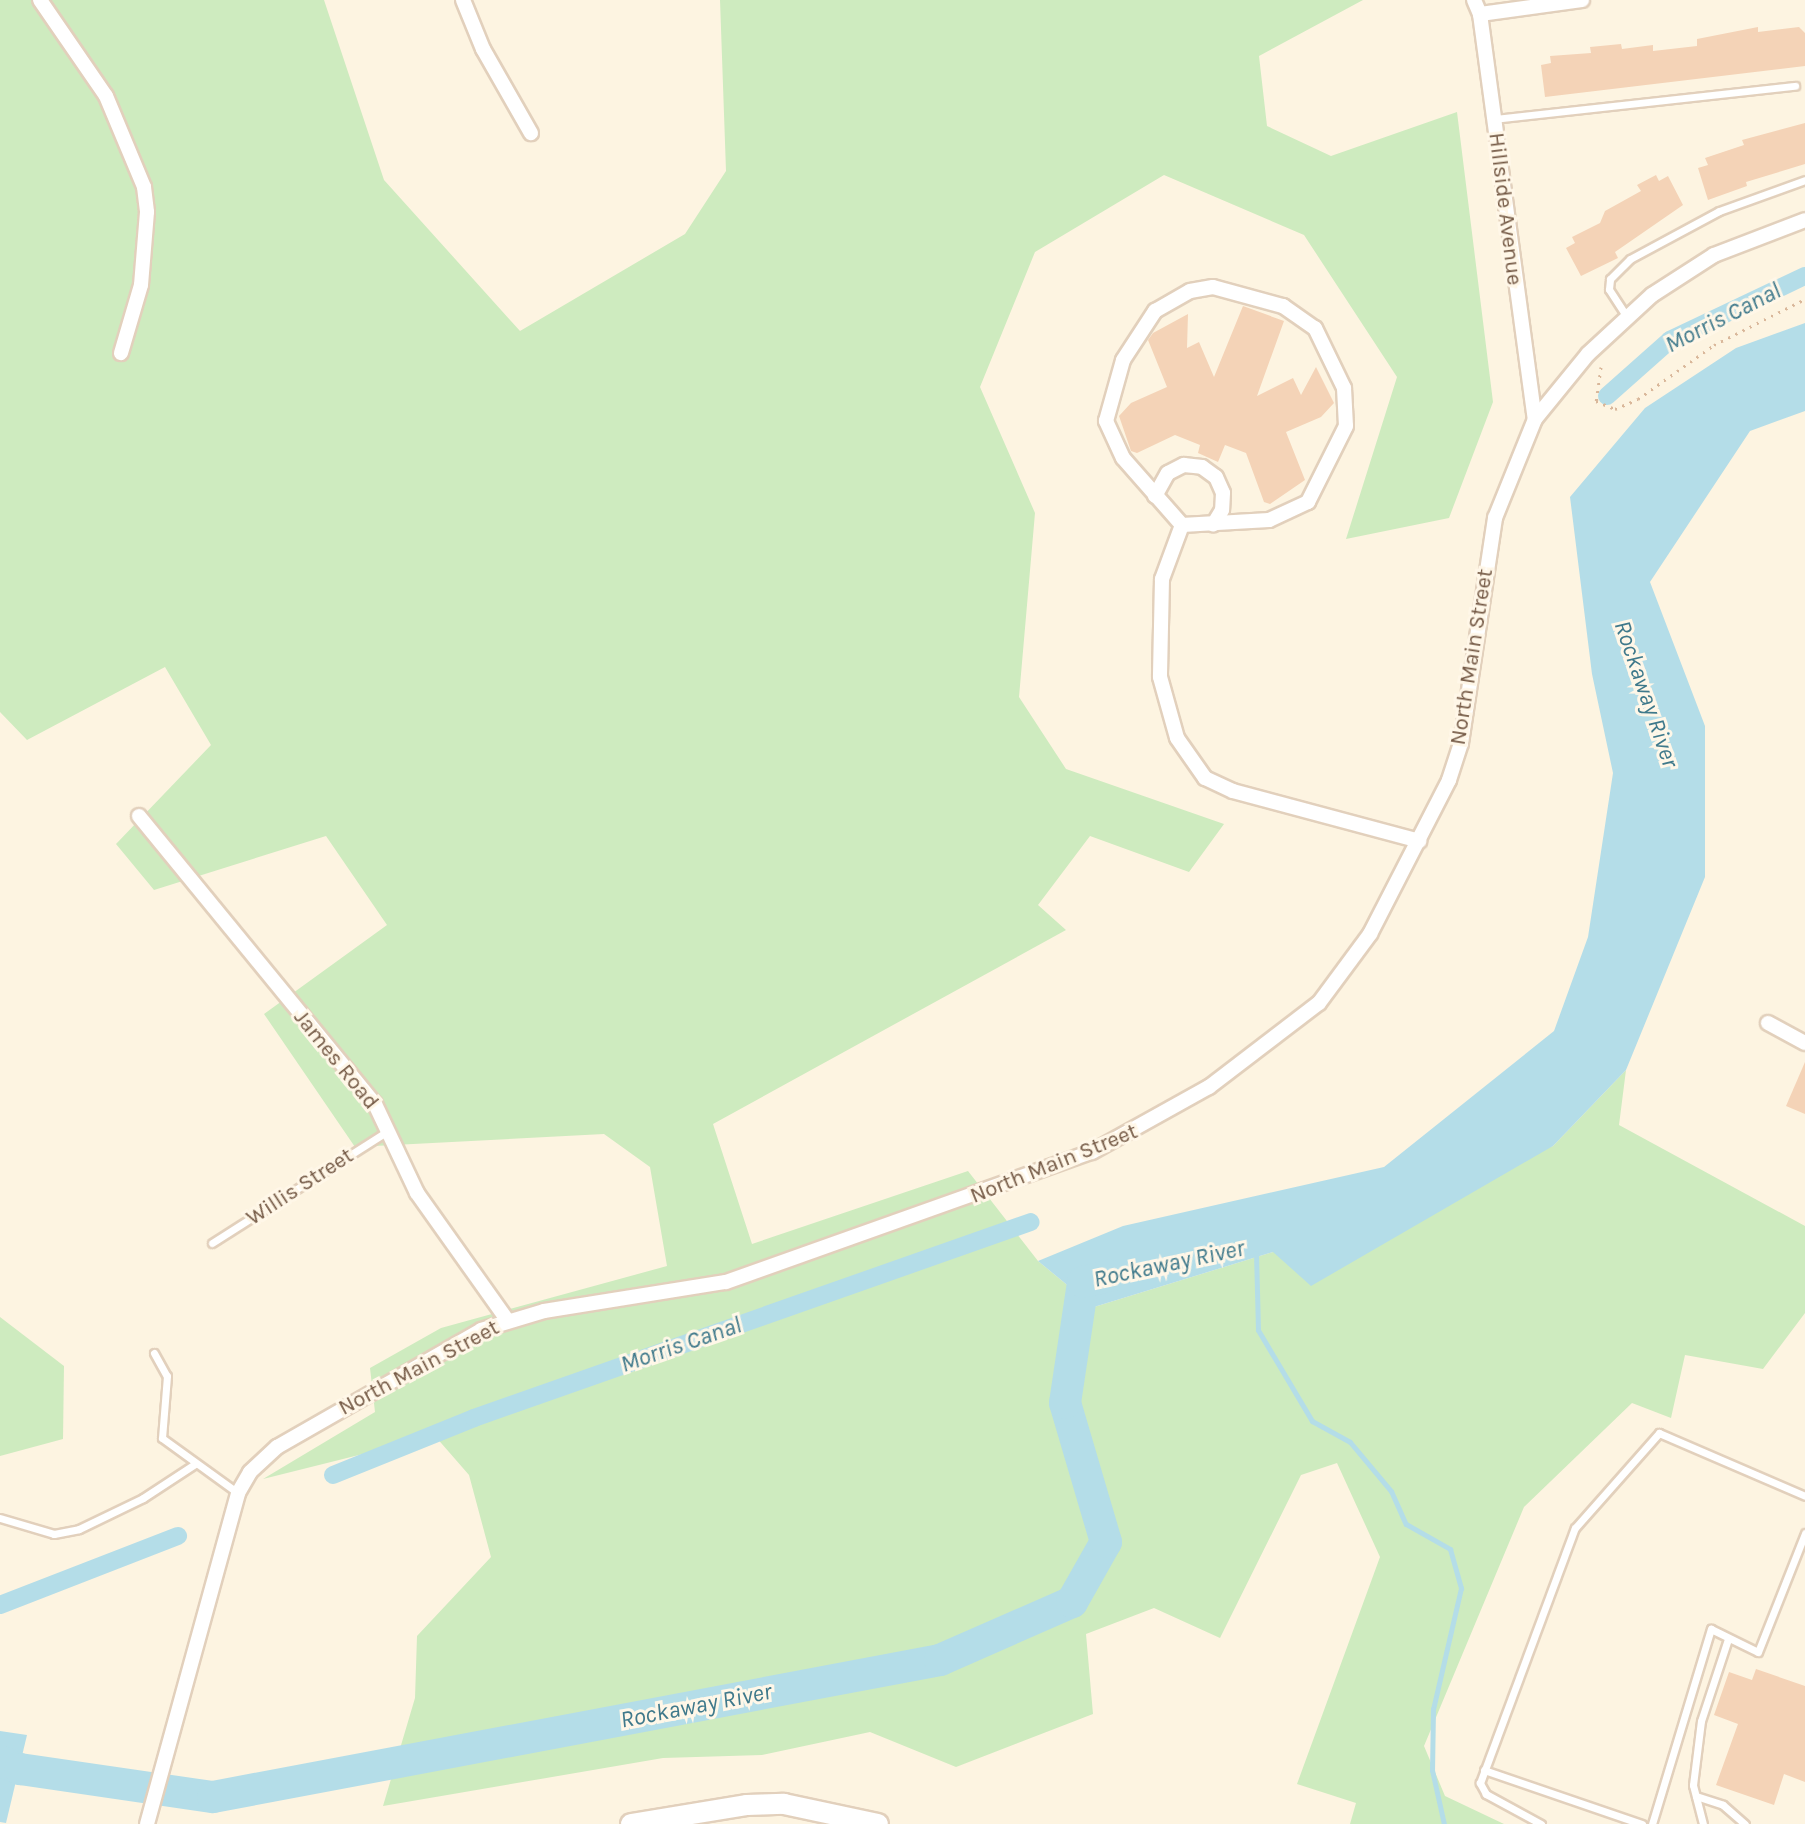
<!DOCTYPE html>
<style>
body{margin:0}
#map{position:relative;width:1805px;height:1824px;overflow:hidden;background:#fdf4e1;font-family:Karla,sans-serif}
div>[style]{position:absolute}
.green>*{inset:0;background:#ceebbf}
.water>*{inset:0;background:#b4dde8}
.stream>*{height:5px;margin:-2.5px;padding:0 2.5px;transform-origin:2.5px;border-radius:2.5px;background:#b4dde8}
.canal>*{height:18px;margin:-9px;padding:0 9px;transform-origin:9px;border-radius:9px;background:#b4dde8}
.river>*{height:32px;margin:-16px;padding:0 16px;transform-origin:16px;border-radius:16px;background:#b4dde8}
.building>*{inset:0;background:#f4d3b7}
.path>*{height:3px;margin-top:-1.5px;transform-origin:0;background:repeating-linear-gradient(90deg,#d9b79a 0 2px,transparent 0 8px)}
.roads{filter:drop-shadow(2px 0 #e2d0bc) drop-shadow(-2px 0 #e2d0bc) drop-shadow(0 2px #e2d0bc) drop-shadow(0 -2px #e2d0bc)}
.lane>*{height:7px;margin:-3.5px;padding:0 3.5px;transform-origin:3.5px;border-radius:3.5px;background:#fff}
.street>*{height:14px;margin:-7px;padding:0 7px;transform-origin:7px;border-radius:7px;background:#fff}
.secondary>*{height:20px;margin:-10px;padding:0 10px;transform-origin:10px;border-radius:10px;background:#fff}
span{translate:-50% -50%;white-space:nowrap;text-align:center;line-height:1.15;-webkit-text-stroke:6px #fff7e8;paint-order:stroke}
.street-label{font-size:22px;color:#755a46}
.water-label{font-size:24px;color:#3f798b;font-style:italic}
</style>
<div id="map">
<div class="green">
<div style="clip-path:polygon(0 0,324px 0,384px 180px,520px 331px,685px 234px,726px 171px,720px 0,1363px 0,1259px 56px,1267px 126px,1331px 156px,1457px 112px,1493px 402px,1449px 518px,1346px 539px,1397px 377px,1304px 235px,1164px 175px,1035px 252px,980px 387px,1035px 513px,1019px 697px,1066px 769px,1224px 824px,1189px 872px,1090px 836px,1038px 905px,1066px 930px,713px 1124px,752px 1244px,968px 1171px,1038px 1261px,1094px 1307px,1273px 1252px,1553px 1146px,1626px 1070px,1619px 1125px,1805px 1226px,1805px 1313px,1763px 1369px,1685px 1355px,1671px 1418px,1632px 1403px,1524px 1507px,1424px 1746px,1445px 1796px,1504px 1824px,1350px 1824px,1356px 1803px,1297px 1784px,1380px 1557px,1337px 1463px,1301px 1475px,1220px 1638px,1154px 1608px,1086px 1634px,1093px 1714px,956px 1767px,870px 1732px,762px 1755px,663px 1758px,383px 1806px,415px 1698px,417px 1636px,491px 1557px,469px 1475px,435px 1436px,263px 1479px,375px 1412px,370px 1368px,441px 1328px,667px 1266px,650px 1167px,604px 1134px,355px 1147px,264px 1014px,387px 925px,326px 836px,154px 890px,116px 844px,211px 745px,165px 667px,27px 740px,0 712px)"></div>
<div style="clip-path:polygon(0 1317px,64px 1366px,63px 1439px,0 1456px)"></div>
</div>
<div class="water">
<div style="clip-path:polygon(1805px 323px,1805px 411px,1750px 431px,1650px 582px,1705px 726px,1705px 877px,1626px 1070px,1553px 1146px,1311px 1286px,1273px 1252px,1094px 1307px,1038px 1261px,1123px 1226px,1384px 1167px,1554px 1031px,1588px 937px,1613px 773px,1592px 674px,1570px 497px,1645px 408px,1736px 348px)"></div>
<div style="clip-path:polygon(0 1731px,27px 1735px,6px 1823px,0 1822px)"></div>
</div>
<div class="stream">
<div style="left:1256px;top:1253px;width:77px;rotate:88.5deg"></div>
<div style="left:1258px;top:1330px;width:106px;rotate:59.3deg"></div>
<div style="left:1312px;top:1421px;width:43px;rotate:28.9deg"></div>
<div style="left:1350px;top:1442px;width:64px;rotate:50.1deg"></div>
<div style="left:1391px;top:1491px;width:36px;rotate:66deg"></div>
<div style="left:1406px;top:1524px;width:51px;rotate:29.6deg"></div>
<div style="left:1450px;top:1549px;width:41px;rotate:74.2deg"></div>
<div style="left:1461px;top:1588px;width:124px;rotate:103deg"></div>
<div style="left:1433px;top:1709px;width:61px;rotate:90.9deg"></div>
<div style="left:1432px;top:1770px;width:55px;rotate:77.5deg"></div>
</div>
<div class="canal">
<div style="left:1607px;top:396px;width:84px;rotate:-41.6deg"></div>
<div style="left:1670px;top:340px;width:149px;rotate:-25.4deg"></div>
<div style="left:333px;top:1475px;width:152px;rotate:-22deg"></div>
<div style="left:474px;top:1418px;width:590px;rotate:-19.39deg"></div>
<div style="left:0;top:1605px;width:191px;rotate:-21.2deg"></div>
</div>
<div class="river">
<div style="left:0;top:1761px;width:22px;rotate:22deg"></div>
<div style="left:20px;top:1769px;width:195px;rotate:8.3deg"></div>
<div style="left:213px;top:1797px;width:740px;rotate:-10.67deg"></div>
<div style="left:940px;top:1660px;width:144px;rotate:-23.7deg"></div>
<div style="left:1072px;top:1602px;width:69px;rotate:-60.5deg"></div>
<div style="left:1106px;top:1542px;width:145px;rotate:-106.4deg"></div>
<div style="left:1065px;top:1403px;width:122px;rotate:-81.5deg"></div>
<div style="left:1083px;top:1282px;width:28px;rotate:-13deg"></div>
</div>
<div class="building">
<div style="clip-path:polygon(1758px 27px,1758px 32px,1799px 27px,1805px 33px,1805px 66px,1545px 97px,1541px 65px,1551px 63px,1550px 56px,1591px 53px,1590px 47px,1621px 44px,1622px 49px,1653px 45px,1653px 51px,1697px 46px,1697px 39px)"></div>
<div style="clip-path:polygon(1805px 123px,1805px 164px,1746px 182px,1747px 186px,1708px 200px,1698px 168px,1708px 165px,1705px 158px,1744px 145px,1742px 140px)"></div>
<div style="clip-path:polygon(1656px 175px,1659px 181px,1668px 176px,1683px 205px,1615px 252px,1618px 258px,1581px 276px,1566px 248px,1575px 243px,1572px 237px,1600px 223px,1605px 211px,1641px 191px,1637px 185px)"></div>
<div style="clip-path:polygon(1243px 306px,1284px 321px,1257px 396px,1293px 378px,1301px 395px,1316px 367px,1334px 403px,1321px 417px,1286px 432px,1305px 480px,1270px 504px,1264px 502px,1246px 453px,1225px 445px,1218px 462px,1198px 453px,1200px 445px,1175px 435px,1137px 453px,1131px 451px,1119px 416px,1131px 403px,1167px 387px,1148px 340px,1153px 333px,1188px 314px,1187px 348px,1199px 342px,1214px 377px)"></div>
<div style="clip-path:polygon(1805px 1062px,1805px 1114px,1786px 1106px)"></div>
<div style="clip-path:polygon(1756px 1669px,1805px 1686px,1805px 1782px,1784px 1774px,1774px 1805px,1716px 1785px,1738px 1724px,1714px 1715px,1729px 1672px,1752px 1680px)"></div>
</div>
<div class="path">
<div style="left:1601px;top:367px;width:34px;rotate:98deg"></div>
<div style="left:1596px;top:401px;width:21px;rotate:23deg"></div>
<div style="left:1615px;top:409px;width:25px;rotate:-23deg"></div>
<div style="left:1638px;top:399px;width:93px;rotate:-35.4deg"></div>
<div style="left:1714px;top:345px;width:102px;rotate:-26.8deg"></div>
</div>
<div class="roads">
<div class="lane">
<div style="left:1494px;top:119px;width:303px;rotate:-6.3deg"></div>
<div style="left:1627px;top:317px;width:33px;rotate:-123deg"></div>
<div style="left:1609px;top:289px;width:10px;rotate:-84deg"></div>
<div style="left:1610px;top:279px;width:28px;rotate:-45deg"></div>
<div style="left:1630px;top:259px;width:101px;rotate:-28.3deg"></div>
<div style="left:1719px;top:211px;width:91px;rotate:-19.8deg"></div>
<div style="left:212px;top:1243px;width:209px;rotate:-32.5deg"></div>
<div style="left:154px;top:1353px;width:26px;rotate:61deg"></div>
<div style="left:167px;top:1376px;width:62px;rotate:94.6deg"></div>
<div style="left:162px;top:1438px;width:94px;rotate:35.9deg"></div>
<div style="left:0;top:1518px;width:56px;rotate:16.5deg"></div>
<div style="left:54px;top:1534px;width:25px;rotate:-11deg"></div>
<div style="left:79px;top:1529px;width:71px;rotate:-25.8deg"></div>
<div style="left:143px;top:1498px;width:62px;rotate:-33.2deg"></div>
<div style="left:1484px;top:1770px;width:167px;rotate:18.9deg"></div>
<div style="left:1696px;top:1796px;width:28px;rotate:18deg"></div>
<div style="left:1723px;top:1805px;width:29px;rotate:41deg"></div>
<div style="left:1541px;top:1824px;width:63px;rotate:-151.4deg"></div>
<div style="left:1486px;top:1794px;width:13px;rotate:-119deg"></div>
<div style="left:1480px;top:1783px;width:272px;rotate:-69.6deg"></div>
<div style="left:1575px;top:1528px;width:127px;rotate:-48.5deg"></div>
<div style="left:1659px;top:1433px;width:159px;rotate:23.3deg"></div>
<div style="left:1652px;top:1824px;width:204px;rotate:-73.2deg"></div>
<div style="left:1711px;top:1629px;width:52px;rotate:26.1deg"></div>
<div style="left:1758px;top:1652px;width:128px;rotate:-68.4deg"></div>
<div style="left:1703px;top:1824px;width:40px;rotate:-104.4deg"></div>
<div style="left:1693px;top:1785px;width:64px;rotate:-82.9deg"></div>
<div style="left:1701px;top:1721px;width:86px;rotate:-71.8deg"></div>
</div>
<div class="street">
<div style="left:40px;top:0;width:116px;rotate:55.5deg"></div>
<div style="left:106px;top:96px;width:99px;rotate:67.3deg"></div>
<div style="left:144px;top:187px;width:25px;rotate:83deg"></div>
<div style="left:147px;top:212px;width:73px;rotate:94.7deg"></div>
<div style="left:141px;top:285px;width:71px;rotate:106.4deg"></div>
<div style="left:463px;top:0;width:53px;rotate:67.8deg"></div>
<div style="left:483px;top:49px;width:97px;rotate:60.3deg"></div>
<div style="left:1474px;top:0;width:15px;rotate:67deg"></div>
<div style="left:1480px;top:14px;width:409px;rotate:82.3deg"></div>
<div style="left:1480px;top:14px;width:103px;rotate:-7.8deg"></div>
<div style="left:1213px;top:287px;width:73px;rotate:15.2deg"></div>
<div style="left:1283px;top:306px;width:39px;rotate:35deg"></div>
<div style="left:1315px;top:328px;width:67px;rotate:64.2deg"></div>
<div style="left:1344px;top:388px;width:38px;rotate:87deg"></div>
<div style="left:1346px;top:426px;width:85px;rotate:116.6deg"></div>
<div style="left:1308px;top:502px;width:43px;rotate:155.2deg"></div>
<div style="left:1269px;top:520px;width:87px;rotate:176.7deg"></div>
<div style="left:1182px;top:525px;width:89px;rotate:-131.4deg"></div>
<div style="left:1123px;top:458px;width:41px;rotate:-114.7deg"></div>
<div style="left:1106px;top:421px;width:63px;rotate:-74.4deg"></div>
<div style="left:1123px;top:360px;width:59px;rotate:-56.9deg"></div>
<div style="left:1155px;top:311px;width:40px;rotate:-29.7deg"></div>
<div style="left:1190px;top:291px;width:23px;rotate:-10deg"></div>
<div style="left:1155px;top:496px;width:26px;rotate:-61deg"></div>
<div style="left:1168px;top:473px;width:18px;rotate:-27deg"></div>
<div style="left:1184px;top:465px;width:18px;rotate:6deg"></div>
<div style="left:1202px;top:467px;width:17px;rotate:36deg"></div>
<div style="left:1216px;top:477px;width:17px;rotate:66deg"></div>
<div style="left:1223px;top:493px;width:17px;rotate:93deg"></div>
<div style="left:1222px;top:510px;width:17px;rotate:121deg"></div>
<div style="left:1182px;top:525px;width:58px;rotate:110.3deg"></div>
<div style="left:1162px;top:579px;width:98px;rotate:91.2deg"></div>
<div style="left:1160px;top:677px;width:63px;rotate:74.4deg"></div>
<div style="left:1177px;top:738px;width:49px;rotate:55deg"></div>
<div style="left:1205px;top:778px;width:31px;rotate:25deg"></div>
<div style="left:1233px;top:791px;width:193px;rotate:15deg"></div>
<div style="left:139px;top:816px;width:372px;rotate:50.7deg"></div>
<div style="left:375px;top:1104px;width:98px;rotate:64.7deg"></div>
<div style="left:417px;top:1193px;width:157px;rotate:54.6deg"></div>
<div style="left:1768px;top:1023px;width:42px;rotate:28.4deg"></div>
<div style="left:147px;top:1824px;width:343px;rotate:-74.6deg"></div>
<div style="left:238px;top:1493px;width:24px;rotate:-60deg"></div>
<div style="left:250px;top:1472px;width:37px;rotate:-43deg"></div>
<div style="left:277px;top:1447px;width:235px;rotate:-29.8deg"></div>
<div style="left:481px;top:1330px;width:66px;rotate:-16.8deg"></div>
<div style="left:544px;top:1311px;width:184px;rotate:-9.1deg"></div>
<div style="left:726px;top:1282px;width:388px;rotate:-19.6deg"></div>
<div style="left:1092px;top:1152px;width:134px;rotate:-29.1deg"></div>
<div style="left:1209px;top:1087px;width:138px;rotate:-37.4deg"></div>
<div style="left:1319px;top:1003px;width:86px;rotate:-53.5deg"></div>
<div style="left:1370px;top:934px;width:173px;rotate:-62.8deg"></div>
<div style="left:1449px;top:780px;width:39px;rotate:-72deg"></div>
<div style="left:1461px;top:743px;width:228px;rotate:-81.4deg"></div>
<div style="left:1495px;top:518px;width:107px;rotate:-68deg"></div>
<div style="left:1535px;top:419px;width:84px;rotate:-50.8deg"></div>
<div style="left:1588px;top:354px;width:87px;rotate:-42.7deg"></div>
<div style="left:1652px;top:295px;width:74px;rotate:-32.8deg"></div>
<div style="left:1714px;top:255px;width:97px;rotate:-21deg"></div>
</div>
<div class="secondary">
<div style="left:631px;top:1824px;width:118px;rotate:-9.3deg"></div>
<div style="left:747px;top:1805px;width:37px;rotate:-2deg"></div>
<div style="left:784px;top:1804px;width:96px;rotate:12deg"></div>
</div>
</div>
<div class="street-label">
<span style="left:1505px;top:209px;rotate:83deg">Hillside Avenue</span>
<span style="left:1472px;top:657px;rotate:-81deg">North Main Street</span>
<span style="left:336px;top:1060px;rotate:51deg">James Road</span>
<span style="left:1054px;top:1164px;rotate:-22deg">North Main Street</span>
<span style="left:300px;top:1187px;rotate:-33deg">Willis Street</span>
<span style="left:419px;top:1368px;rotate:-28deg">North Main Street</span>
</div>
<div class="water-label">
<span style="left:1723px;top:318px;rotate:-27deg">Morris Canal</span>
<span style="left:1646px;top:694px;rotate:71deg">Rockaway River</span>
<span style="left:1169px;top:1264px;rotate:-12deg">Rockaway River</span>
<span style="left:681px;top:1345px;rotate:-19deg">Morris Canal</span>
<span style="left:696px;top:1706px;rotate:-11deg">Rockaway River</span>
</div>
</div>
